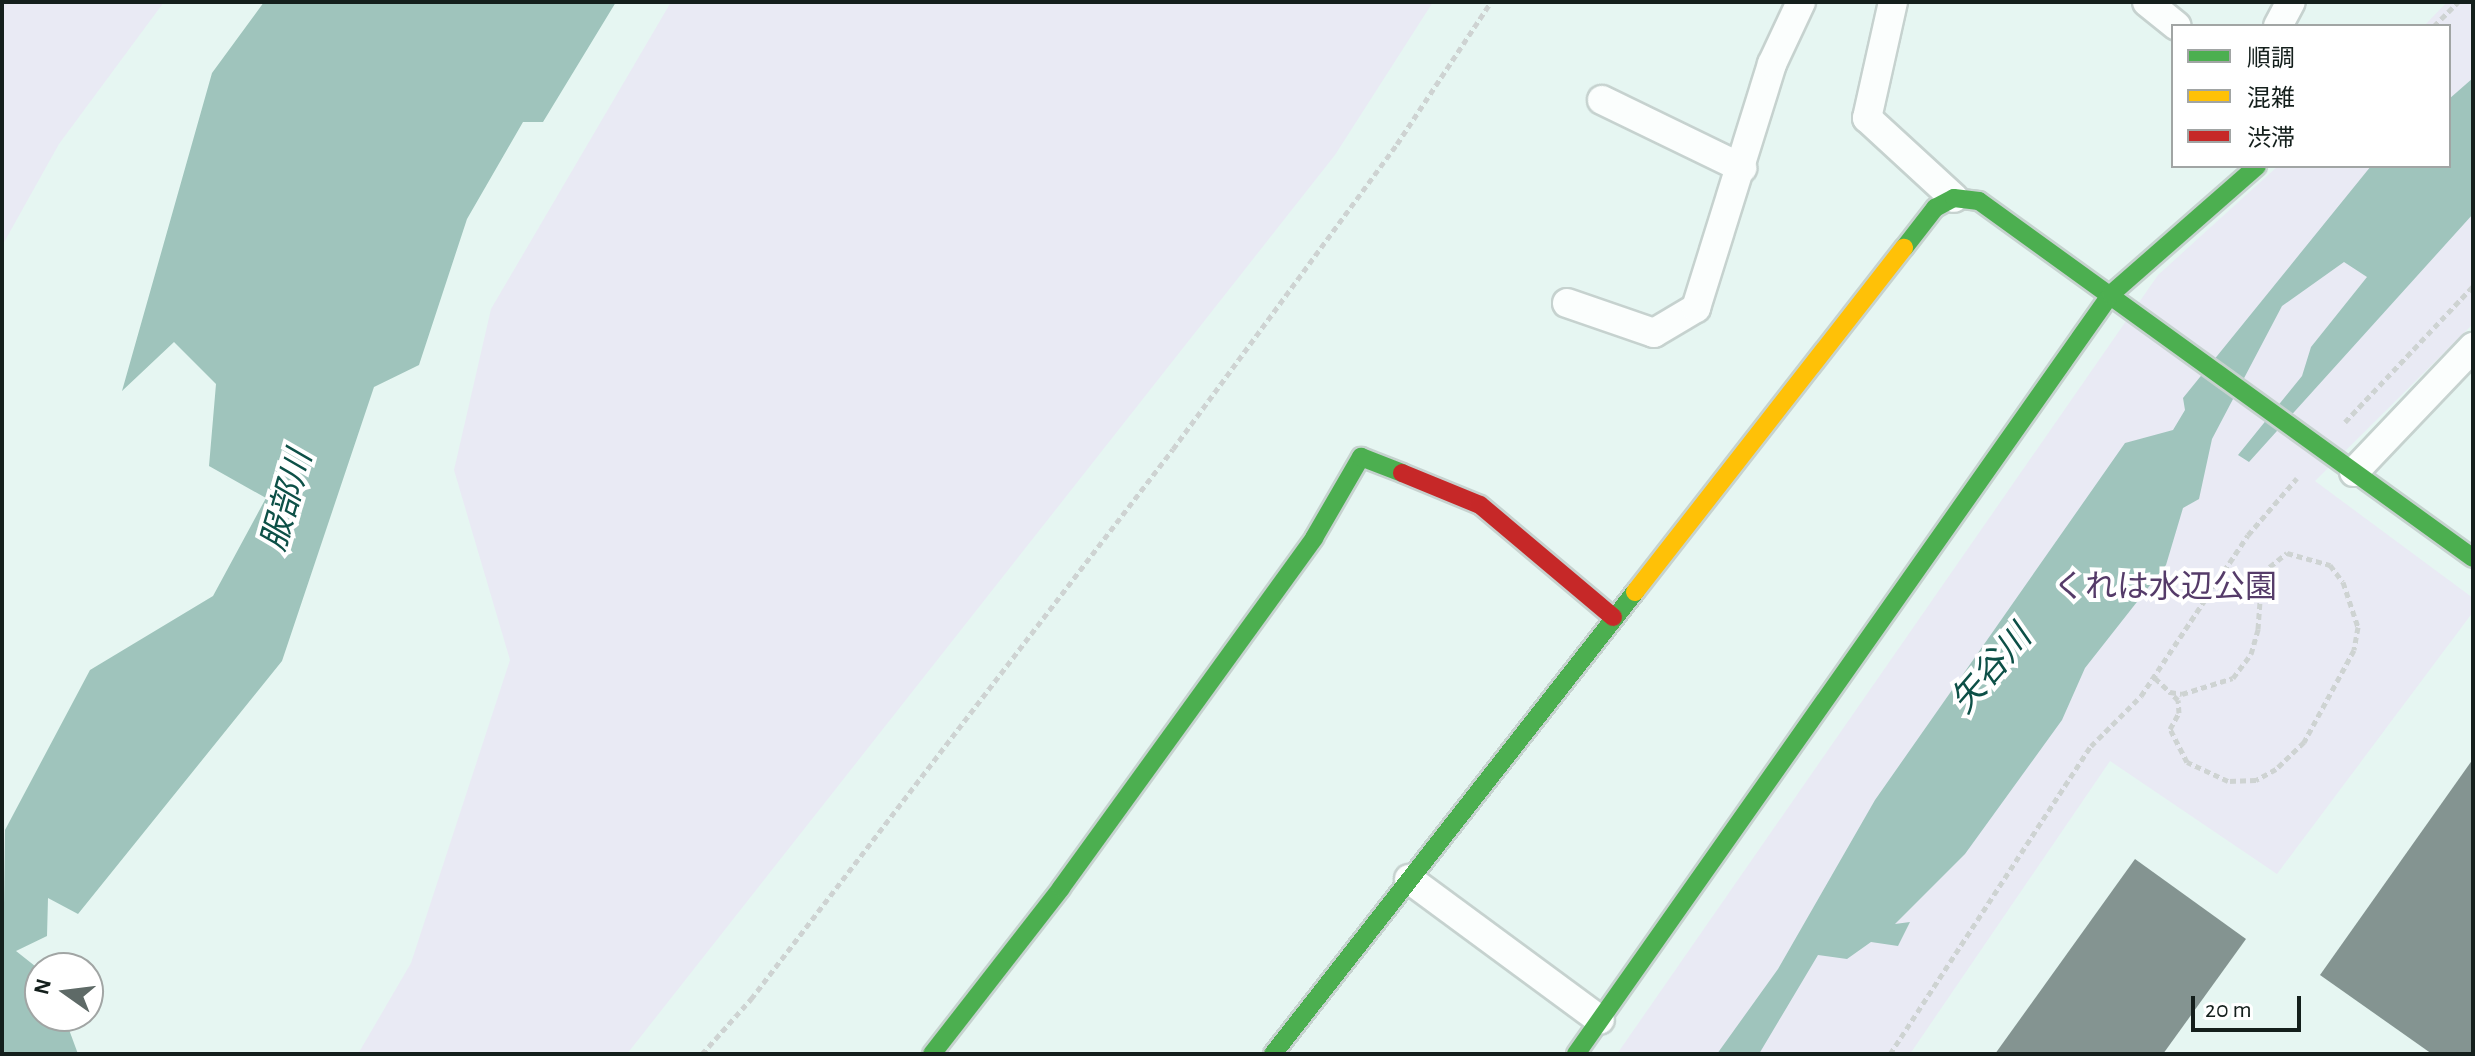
<!DOCTYPE html>
<meta charset="utf-8">
<style>
body{margin:0}
#map{position:relative;width:2475px;height:1056px;overflow:hidden;background:#e6f6f2;font-family:"Alegreya Sans","Noto Sans JP",sans-serif}
div>[style]{position:absolute}
.green>*{inset:0;background:#e9eaf4}
.water>*{inset:0;background:#9fc4bc}
.building>*{inset:0;background:#849491}
.path>*{height:5px;margin-top:-2.5px;transform-origin:0;background:repeating-linear-gradient(90deg,#ced3d2 0 6px,transparent 0 10px)}
.roads{filter:drop-shadow(2px 0 #c6d2cf) drop-shadow(-2px 0 #c6d2cf) drop-shadow(0 2px #c6d2cf) drop-shadow(0 -2px #c6d2cf)}
.street>*{height:28px;margin:-14px;padding:0 14px;transform-origin:14px;border-radius:14px;background:#fbfefd}
.fast>*{height:18px;margin:-9px;padding:0 9px;transform-origin:9px;border-radius:9px;background:#4caf50}
.slow>*{height:18px;margin:-9px;padding:0 9px;transform-origin:9px;border-radius:9px;background:#ffc107}
.jam>*{height:18px;margin:-9px;padding:0 9px;transform-origin:9px;border-radius:9px;background:#c62828}
span{translate:-50% -50%;white-space:nowrap;text-align:center;line-height:1.15;-webkit-text-stroke:8px #fff;paint-order:stroke}
.park-label{font-size:32px;color:#553b69}
.water-label{font-size:34px;color:#0d5047;font-style:italic}
.frame{position:absolute;inset:0;border:4px solid #141f1c;pointer-events:none}
.legend{position:absolute;left:2171px;top:24px;width:280px;height:144px;box-sizing:border-box;background:#fff;border:2px solid #a1a5a4;margin:0;padding:10px 14px;list-style:none;font-size:24px;color:#141f1c}
.legend li{display:flex;align-items:center;gap:16px;height:40px}
.legend b{width:40px;border:2px solid #a1a5a4}
.north{position:absolute;left:24px;top:952px;width:80px;height:80px;box-sizing:border-box;background:#fff;border:2px solid #a1a5a4;border-radius:50%;rotate:284deg;font-size:22px;font-weight:700;line-height:32px;text-align:center;color:#141f1c}
.north::after{content:'';display:block;margin:auto;width:28px;height:36px;background:#5e6a67;clip-path:polygon(50% 0,100% 100%,50% 72%,0 100%)}
.scale{position:absolute;left:2191px;top:996px;width:110px;height:36px;box-sizing:border-box;border:4px solid #141f1c;border-top:0;padding-left:10px;font-size:24px;line-height:28px;white-space:nowrap;color:#141f1c;-webkit-text-stroke:6px #fff;paint-order:stroke}
</style>
<div id="map">
<div class="green">
<div style="clip-path:polygon(2px 2px,164px 2px,59px 144px,2px 246px)"></div>
<div style="clip-path:polygon(671px 2px,1433px 2px,1335px 155px,627px 1054px,358px 1054px,411px 963px,510px 660px,454px 470px,491px 309px)"></div>
<div style="clip-path:polygon(2447px 2px,2473px 2px,2473px 324px,2315px 481px,2473px 598px,2473px 612px,2277px 874px,2110px 761px,1910px 1054px,1617px 1054px,2158px 275px,2278px 166px,2449px 166px,2449px 26px,2424px 26px)"></div>
</div>
<div class="water">
<div style="clip-path:polygon(264px 2px,616px 2px,543px 122px,523px 122px,467px 219px,419px 365px,374px 387px,282px 661px,78px 914px,48px 898px,47px 936px,16px 951px,40px 970px,40px 1016px,64px 1016px,78px 1054px,2px 1054px,5px 830px,90px 670px,213px 596px,266px 498px,209px 466px,216px 384px,174px 342px,122px 391px,212px 73px)"></div>
<div style="clip-path:polygon(2473px 78px,2473px 214px,2249px 462px,2238px 455px,2302px 376px,2311px 347px,2367px 277px,2344px 262px,2282px 306px,2212px 439px,2199px 499px,2183px 508px,2166px 565px,2085px 668px,2062px 720px,1965px 854px,1895px 924px,1910px 922px,1898px 946px,1871px 942px,1847px 959px,1818px 955px,1759px 1054px,1717px 1054px,1778px 969px,1875px 800px,2125px 443px,2173px 430px,2185px 410px,2183px 398px,2371px 166px,2449px 166px,2449px 99px)"></div>
</div>
<div class="building">
<div style="clip-path:polygon(2473px 759px,2473px 1054px,2432px 1054px,2320px 975px)"></div>
<div style="clip-path:polygon(2135px 859px,2246px 939px,2163px 1054px,1995px 1054px)"></div>
</div>
<div class="path">
<div style="left:2434px;top:26px;width:34px;rotate:-45deg"></div>
<div style="left:2345px;top:422px;width:187px;rotate:-46.7deg"></div>
<div style="left:2155px;top:678px;width:21px;rotate:43deg"></div>
<div style="left:2170px;top:692px;width:12px;rotate:9deg"></div>
<div style="left:2182px;top:694px;width:53px;rotate:-17.4deg"></div>
<div style="left:2233px;top:678px;width:30px;rotate:-53deg"></div>
<div style="left:2251px;top:654px;width:26px;rotate:-74deg"></div>
<div style="left:2258px;top:629px;width:56px;rotate:-85.9deg"></div>
<div style="left:2262px;top:573px;width:32px;rotate:-39deg"></div>
<div style="left:2287px;top:553px;width:45px;rotate:15.6deg"></div>
<div style="left:2330px;top:565px;width:21px;rotate:53deg"></div>
<div style="left:2343px;top:582px;width:47px;rotate:71.6deg"></div>
<div style="left:2358px;top:627px;width:23px;rotate:100deg"></div>
<div style="left:2354px;top:650px;width:105px;rotate:118.5deg"></div>
<div style="left:2304px;top:742px;width:39px;rotate:136deg"></div>
<div style="left:2276px;top:769px;width:23px;rotate:151deg"></div>
<div style="left:2256px;top:780px;width:28px;rotate:178deg"></div>
<div style="left:2228px;top:781px;width:45px;rotate:-155.1deg"></div>
<div style="left:2187px;top:762px;width:37px;rotate:-117deg"></div>
<div style="left:2170px;top:729px;width:18px;rotate:-61deg"></div>
<div style="left:2179px;top:713px;width:13px;rotate:-94deg"></div>
<div style="left:2178px;top:700px;width:11px;rotate:-135deg"></div>
<div style="left:702px;top:1054px;width:74px;rotate:-48.3deg"></div>
<div style="left:751px;top:999px;width:693px;rotate:-52.5deg"></div>
<div style="left:1173px;top:449px;width:378px;rotate:-53.7deg"></div>
<div style="left:1397px;top:144px;width:170px;rotate:-56.5deg"></div>
<div style="left:1890px;top:1054px;width:368px;rotate:-56.9deg"></div>
<div style="left:2091px;top:746px;width:71px;rotate:-45deg"></div>
<div style="left:2141px;top:696px;width:193px;rotate:-56.4deg"></div>
<div style="left:2248px;top:535px;width:75px;rotate:-49.3deg"></div>
</div>
<div class="roads">
<div class="street">
<div style="left:1893px;top:2px;width:119px;rotate:102.6deg"></div>
<div style="left:1867px;top:118px;width:118px;rotate:42.6deg"></div>
<div style="left:2147px;top:2px;width:38px;rotate:39deg"></div>
<div style="left:2278px;top:26px;width:27px;rotate:-62deg"></div>
<div style="left:1602px;top:100px;width:156px;rotate:25.9deg"></div>
<div style="left:1567px;top:303px;width:92px;rotate:19deg"></div>
<div style="left:1654px;top:333px;width:49px;rotate:-30.8deg"></div>
<div style="left:1696px;top:308px;width:256px;rotate:-72.7deg"></div>
<div style="left:1772px;top:64px;width:68px;rotate:-64.9deg"></div>
<div style="left:2354px;top:472px;width:173px;rotate:-46.4deg"></div>
<div style="left:1409px;top:879px;width:237px;rotate:36.4deg"></div>
</div>
<div class="fast">
<div style="left:1904px;top:248px;width:51px;rotate:-52.2deg"></div>
<div style="left:1935px;top:208px;width:21px;rotate:-28deg"></div>
<div style="left:1954px;top:198px;width:25px;rotate:7deg"></div>
<div style="left:1979px;top:201px;width:609px;rotate:35.85deg"></div>
<div style="left:932px;top:1054px;width:210px;rotate:-52.1deg"></div>
<div style="left:1061px;top:888px;width:432px;rotate:-54.1deg"></div>
<div style="left:1314px;top:538px;width:94px;rotate:-59.9deg"></div>
<div style="left:1361px;top:457px;width:44px;rotate:21.3deg"></div>
<div style="left:1273px;top:1054px;width:587px;rotate:-51.92deg"></div>
<div style="left:1576px;top:1054px;width:929px;rotate:-54.86deg"></div>
<div style="left:2111px;top:294px;width:194px;rotate:-41.2deg"></div>
</div>
<div class="slow">
<div style="left:1635px;top:592px;width:437px;rotate:-52deg"></div>
</div>
<div class="jam">
<div style="left:1402px;top:473px;width:84px;rotate:22.3deg"></div>
<div style="left:1480px;top:505px;width:174px;rotate:40.1deg"></div>
</div>
</div>
<div class="park-label">
<span style="left:2165px;top:587px">くれは水辺公園</span>
</div>
<div class="water-label">
<span style="left:288px;top:501px;rotate:-74deg">服部川</span>
<span style="left:1992px;top:670px;rotate:-49deg">矢谷川</span>
</div>
<div class="frame"></div>
<ul class="legend">
<li><b style="height:10px;background:#4caf50"></b>順調</li>
<li><b style="height:10px;background:#ffc107"></b>混雑</li>
<li><b style="height:10px;background:#c62828"></b>渋滞</li>
</ul>
<div class="north">N</div>
<div class="scale">20 m</div>
</div>
